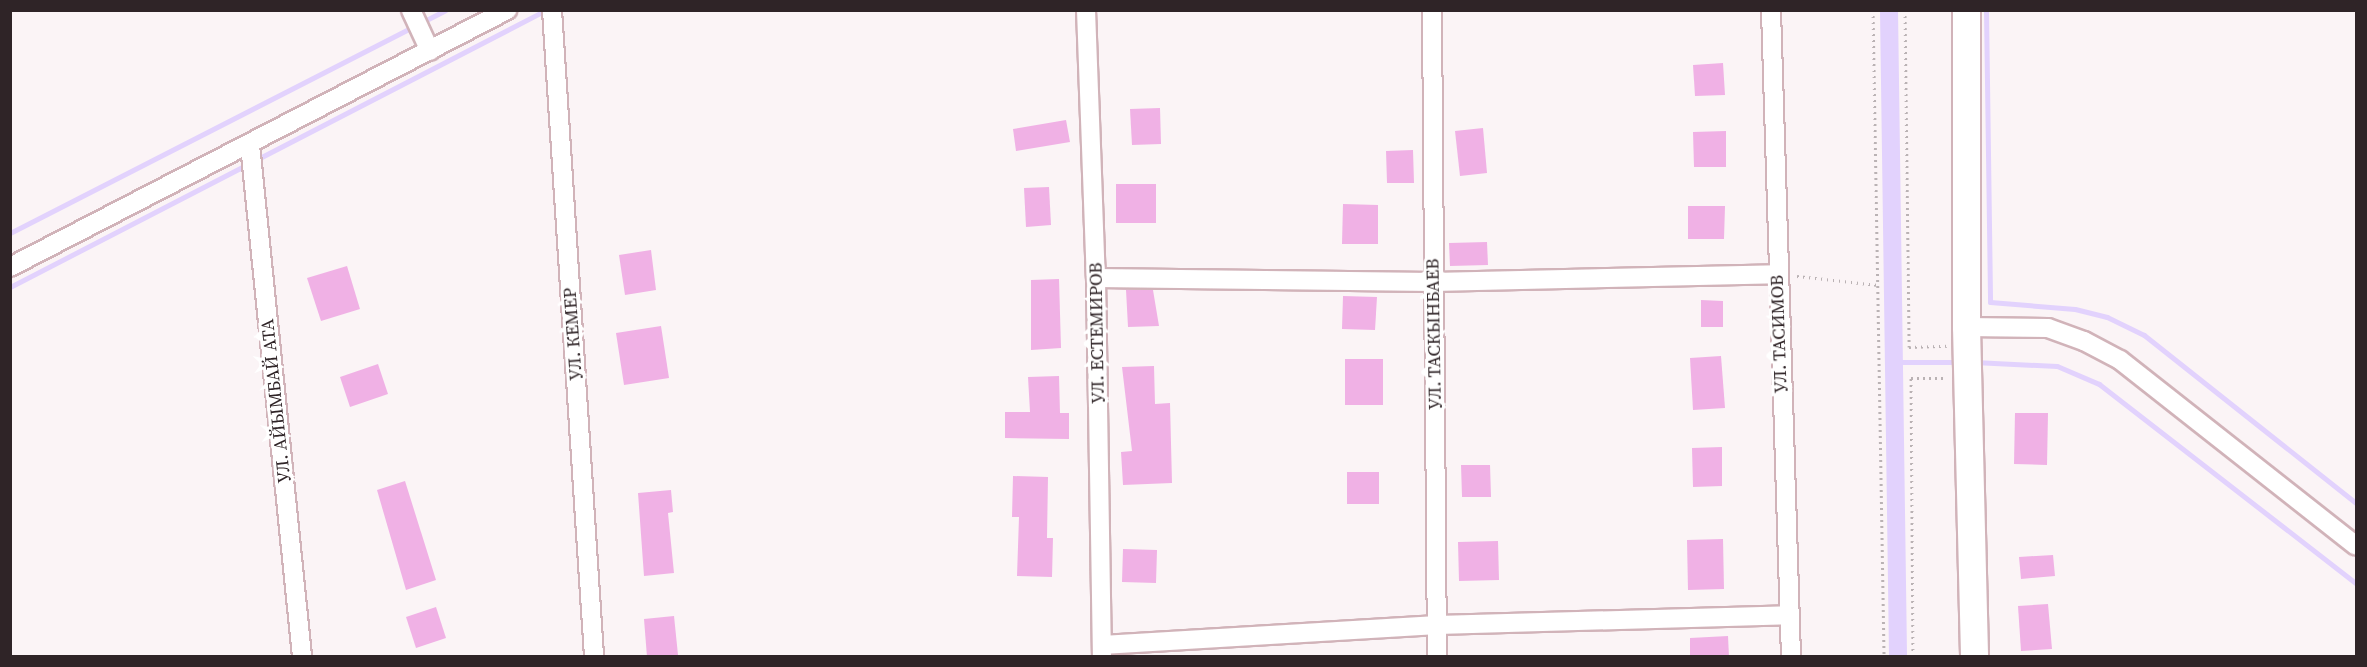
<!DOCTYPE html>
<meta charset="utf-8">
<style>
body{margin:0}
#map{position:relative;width:2367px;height:667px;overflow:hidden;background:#fbf4f6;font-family:"Source Serif 4",serif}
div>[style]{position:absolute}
.stream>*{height:5px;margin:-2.5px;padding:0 2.5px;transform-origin:2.5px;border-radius:2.5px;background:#e2d2fd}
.canal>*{height:18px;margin:-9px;padding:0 9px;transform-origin:9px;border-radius:9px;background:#e2d2fd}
.building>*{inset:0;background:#f0b1e5}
.path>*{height:3px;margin-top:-1.5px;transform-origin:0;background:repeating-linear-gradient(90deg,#bab2b4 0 1.5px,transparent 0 6px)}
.roads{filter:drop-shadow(2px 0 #d1b3b9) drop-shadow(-2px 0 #d1b3b9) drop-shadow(0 2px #d1b3b9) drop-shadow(0 -2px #d1b3b9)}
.street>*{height:18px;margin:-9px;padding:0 9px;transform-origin:9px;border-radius:9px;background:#fff}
.secondary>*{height:27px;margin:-13.5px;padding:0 13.5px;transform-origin:13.5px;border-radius:13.5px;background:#fff}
span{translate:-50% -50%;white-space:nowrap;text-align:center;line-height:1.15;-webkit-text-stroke:6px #fff;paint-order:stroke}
.street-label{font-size:18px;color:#2f2427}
.frame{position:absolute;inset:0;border:12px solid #2f2427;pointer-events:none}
</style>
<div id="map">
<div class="stream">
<div style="left:1986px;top:10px;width:292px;rotate:89.2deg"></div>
<div style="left:1990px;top:302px;width:85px;rotate:4.7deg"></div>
<div style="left:2075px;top:309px;width:33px;rotate:14deg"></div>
<div style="left:2107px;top:317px;width:41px;rotate:25.9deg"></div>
<div style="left:2144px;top:335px;width:270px;rotate:38.4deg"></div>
<div style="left:10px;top:233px;width:489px;rotate:-27.1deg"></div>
<div style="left:10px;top:287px;width:603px;rotate:-27.33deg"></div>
<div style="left:1895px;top:362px;width:64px"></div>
<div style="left:1974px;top:362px;width:83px;rotate:2.8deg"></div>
<div style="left:2057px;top:366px;width:46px;rotate:23.2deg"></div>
<div style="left:2099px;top:384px;width:325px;rotate:37.8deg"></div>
</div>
<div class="canal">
<div style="left:1889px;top:10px;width:646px;rotate:89.2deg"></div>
</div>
<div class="building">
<div style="clip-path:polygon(1723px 63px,1725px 95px,1695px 96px,1693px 65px)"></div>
<div style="clip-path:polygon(1160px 108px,1161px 144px,1132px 145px,1130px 109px)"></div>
<div style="clip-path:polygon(1066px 120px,1070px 142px,1016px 151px,1013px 129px)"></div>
<div style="clip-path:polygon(1483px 128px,1487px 173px,1460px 176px,1455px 131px)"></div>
<div style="clip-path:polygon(1726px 131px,1726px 167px,1694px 167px,1693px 132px)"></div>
<div style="clip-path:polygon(1413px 150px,1414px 183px,1387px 183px,1386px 151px)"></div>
<div style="clip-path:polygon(1116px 184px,1156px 184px,1156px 223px,1116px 223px)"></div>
<div style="clip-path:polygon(1049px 187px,1051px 225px,1026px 227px,1024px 188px)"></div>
<div style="clip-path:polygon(1343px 204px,1378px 205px,1378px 244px,1342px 244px)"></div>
<div style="clip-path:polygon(1688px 206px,1725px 206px,1724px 239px,1688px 239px)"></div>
<div style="clip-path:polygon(1487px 242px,1488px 265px,1450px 266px,1449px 243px)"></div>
<div style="clip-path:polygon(651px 250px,656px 290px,625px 295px,619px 255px)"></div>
<div style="clip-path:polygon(347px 266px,360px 309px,321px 321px,307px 278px)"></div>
<div style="clip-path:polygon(1059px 279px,1061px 348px,1031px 350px,1031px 280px)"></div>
<div style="clip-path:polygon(1114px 289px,1153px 290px,1159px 326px,1128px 327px,1126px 290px)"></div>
<div style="clip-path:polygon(1343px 296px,1377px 297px,1375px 330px,1342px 329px)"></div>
<div style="clip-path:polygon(1701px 300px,1723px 301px,1723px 327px,1701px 327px)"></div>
<div style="clip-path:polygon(661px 326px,669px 378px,624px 385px,616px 333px)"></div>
<div style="clip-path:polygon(1721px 356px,1725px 408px,1693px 410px,1690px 358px)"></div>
<div style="clip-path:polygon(1345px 359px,1383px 359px,1383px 405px,1345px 405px)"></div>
<div style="clip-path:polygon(378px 364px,388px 394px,350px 407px,340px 377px)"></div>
<div style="clip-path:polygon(1154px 366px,1155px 404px,1170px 403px,1172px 483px,1123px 485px,1121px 452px,1132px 451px,1122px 367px)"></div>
<div style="clip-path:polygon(1059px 376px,1060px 413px,1069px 413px,1069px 439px,1005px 438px,1005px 412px,1030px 412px,1028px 377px)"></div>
<div style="clip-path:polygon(2015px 413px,2048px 413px,2047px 465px,2014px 464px)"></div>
<div style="clip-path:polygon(1722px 447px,1722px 486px,1693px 487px,1692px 448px)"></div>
<div style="clip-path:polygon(1461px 465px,1490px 465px,1491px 497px,1462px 497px)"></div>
<div style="clip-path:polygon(1347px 472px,1379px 472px,1379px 504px,1347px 504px)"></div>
<div style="clip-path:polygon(1013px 476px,1048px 477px,1047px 538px,1053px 538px,1052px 577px,1017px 576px,1019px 517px,1012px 517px)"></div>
<div style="clip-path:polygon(405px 481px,436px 580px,406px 590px,377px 490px)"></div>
<div style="clip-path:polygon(671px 490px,673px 512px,668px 513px,674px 573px,644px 576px,638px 493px)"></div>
<div style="clip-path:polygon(1723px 539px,1724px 589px,1688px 590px,1687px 540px)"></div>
<div style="clip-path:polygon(1498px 541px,1499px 580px,1459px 581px,1458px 542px)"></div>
<div style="clip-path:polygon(1123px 549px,1157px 550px,1156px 583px,1122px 582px)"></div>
<div style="clip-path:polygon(2053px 555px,2055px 576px,2021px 579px,2019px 557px)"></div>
<div style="clip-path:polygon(2048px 604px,2052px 649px,2021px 651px,2018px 606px)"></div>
<div style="clip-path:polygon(436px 607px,446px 638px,416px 648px,406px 617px)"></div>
<div style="clip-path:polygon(674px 616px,678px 655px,647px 657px,644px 619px)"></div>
<div style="clip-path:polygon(1728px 636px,1729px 657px,1690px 657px,1690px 638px)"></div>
</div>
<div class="path">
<div style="left:1873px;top:10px;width:646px;rotate:89.02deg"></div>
<div style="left:1905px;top:10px;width:337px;rotate:89.3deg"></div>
<div style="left:1909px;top:347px;width:38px;rotate:-2deg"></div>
<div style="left:1797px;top:276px;width:82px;rotate:6.3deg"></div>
<div style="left:1913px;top:656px;width:278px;rotate:-90.4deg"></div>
<div style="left:1911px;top:378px;width:35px"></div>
</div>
<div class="roads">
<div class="street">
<div style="left:411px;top:10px;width:45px;rotate:65.1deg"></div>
<div style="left:552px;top:10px;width:647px;rotate:86.28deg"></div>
<div style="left:1086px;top:10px;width:268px;rotate:87.9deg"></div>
<div style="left:1096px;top:278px;width:377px;rotate:89.1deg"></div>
<div style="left:1432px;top:10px;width:646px;rotate:89.56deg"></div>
<div style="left:1771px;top:10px;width:646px;rotate:88.23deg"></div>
<div style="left:250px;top:145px;width:514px;rotate:84.19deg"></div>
<div style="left:10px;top:267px;width:560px;rotate:-27.34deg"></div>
<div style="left:1096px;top:278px;width:337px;rotate:0.7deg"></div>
<div style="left:1433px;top:282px;width:344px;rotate:-1.3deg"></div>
<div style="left:1966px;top:327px;width:82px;rotate:0.7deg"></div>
<div style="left:2048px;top:328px;width:38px;rotate:20deg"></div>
<div style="left:2084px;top:341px;width:41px;rotate:27.8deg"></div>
<div style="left:2120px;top:360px;width:300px;rotate:38.2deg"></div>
<div style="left:1102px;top:645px;width:336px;rotate:-3.4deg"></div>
<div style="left:1437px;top:625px;width:352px;rotate:-1.6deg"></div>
</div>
<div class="secondary">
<div style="left:1966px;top:10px;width:317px;rotate:90deg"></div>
<div style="left:1966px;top:327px;width:329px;rotate:88.6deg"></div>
</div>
</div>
<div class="street-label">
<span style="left:1097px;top:333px;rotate:-91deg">УЛ. ЕСТЕМИРОВ</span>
<span style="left:573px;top:334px;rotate:-94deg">УЛ. КЕМЕР</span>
<span style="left:1434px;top:334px;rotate:-91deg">УЛ. ТАСКЫНБАЕВ</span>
<span style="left:1779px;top:334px;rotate:-92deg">УЛ. ТАСИМОВ</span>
<span style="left:276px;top:401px;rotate:-96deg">УЛ. АЙЫМБАЙ АТА</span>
</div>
<div class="frame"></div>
</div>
